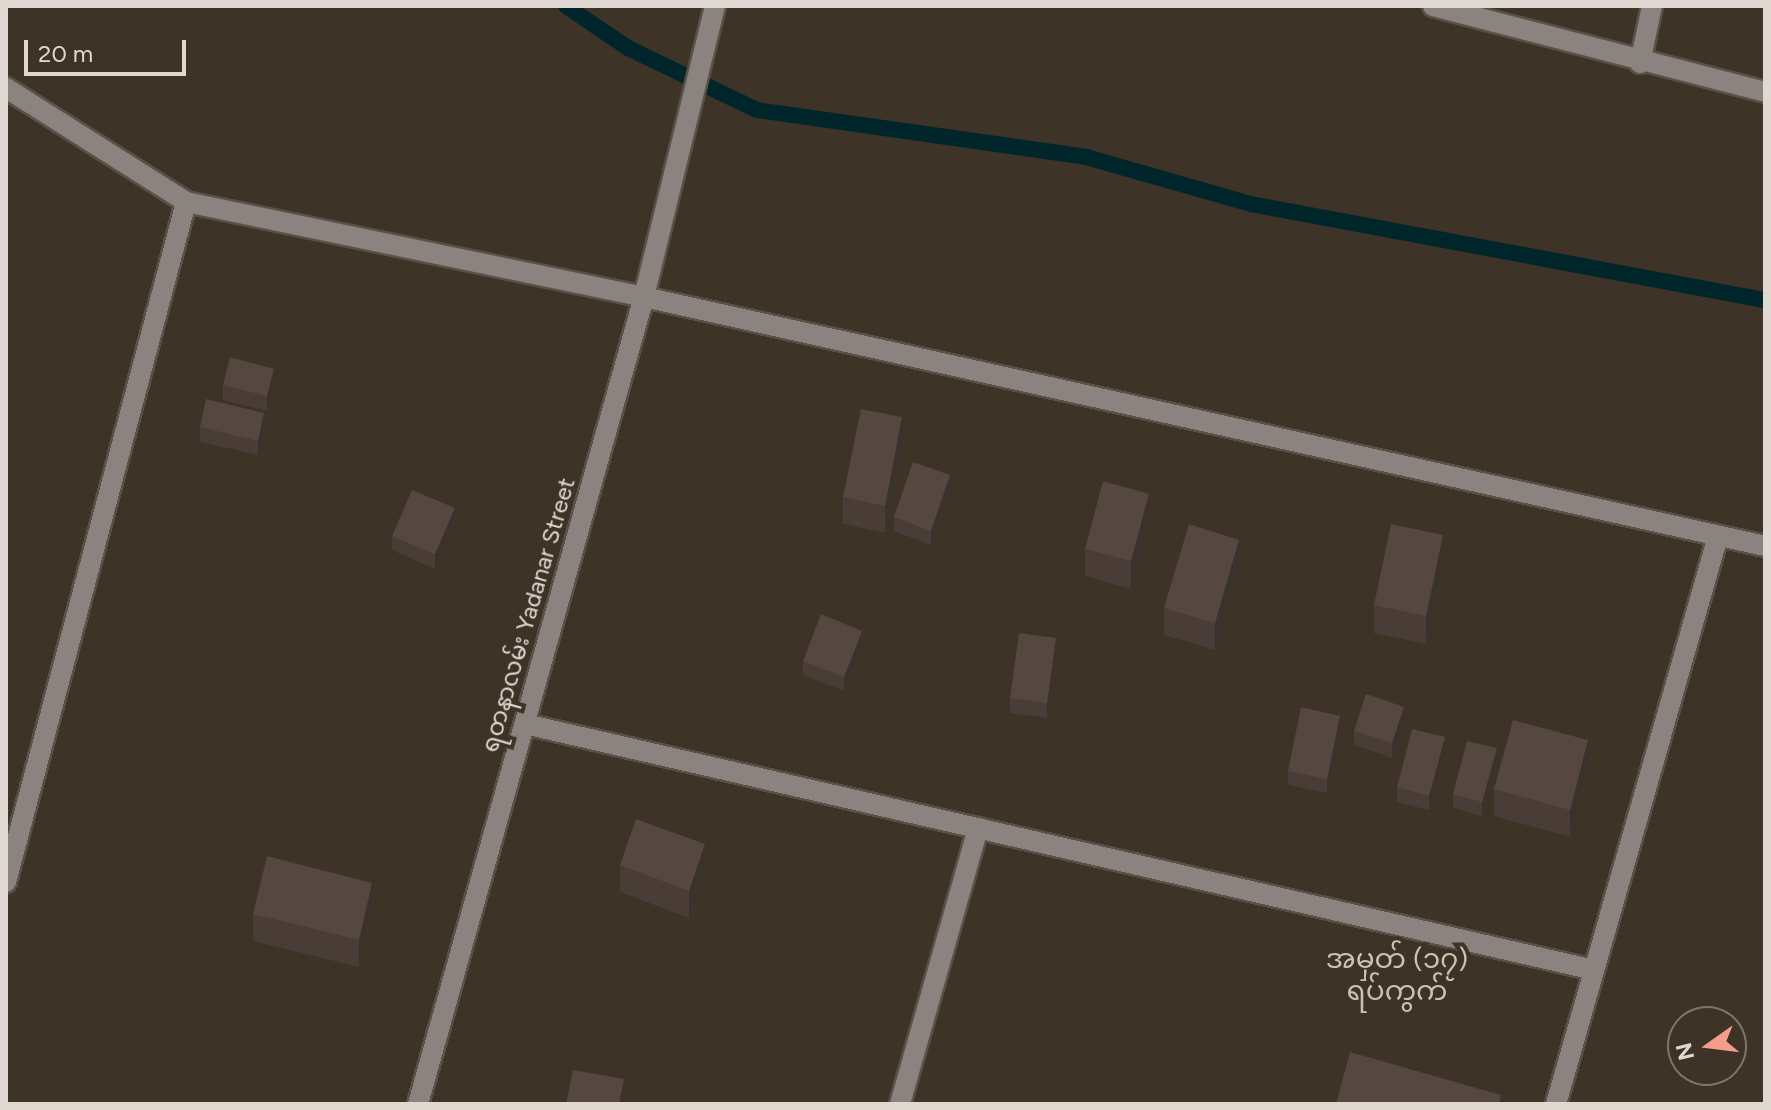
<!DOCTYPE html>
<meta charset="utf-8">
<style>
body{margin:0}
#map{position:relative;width:1771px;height:1110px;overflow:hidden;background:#3d3327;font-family:Figtree,"Noto Sans Myanmar",sans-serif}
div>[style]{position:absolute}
.stream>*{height:16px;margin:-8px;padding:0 8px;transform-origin:8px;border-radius:8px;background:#00262c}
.roads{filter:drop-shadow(2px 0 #5a5146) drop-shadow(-2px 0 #5a5146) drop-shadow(0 2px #5a5146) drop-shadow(0 -2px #5a5146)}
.minor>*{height:20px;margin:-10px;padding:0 10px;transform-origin:10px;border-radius:10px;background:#8a837f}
.wall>*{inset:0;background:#4a3d37}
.shaded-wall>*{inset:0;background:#3c322d}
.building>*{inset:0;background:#564740}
span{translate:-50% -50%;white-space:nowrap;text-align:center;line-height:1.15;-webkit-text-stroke:8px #3d3327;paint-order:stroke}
.street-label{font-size:24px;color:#dfd9d2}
.quarter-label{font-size:28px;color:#cec1b3}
.frame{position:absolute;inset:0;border:8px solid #dfd9d2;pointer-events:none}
.north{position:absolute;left:1667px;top:1006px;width:80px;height:80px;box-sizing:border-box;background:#3d3327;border:2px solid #7e756b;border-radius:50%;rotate:256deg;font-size:22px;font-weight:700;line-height:32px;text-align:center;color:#dfd9d2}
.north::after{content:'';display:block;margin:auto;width:28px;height:36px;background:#f49d8c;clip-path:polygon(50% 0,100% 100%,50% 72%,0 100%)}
.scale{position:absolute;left:24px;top:40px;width:162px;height:36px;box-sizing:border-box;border:4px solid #dfd9d2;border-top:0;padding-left:10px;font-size:24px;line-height:28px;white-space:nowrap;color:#dfd9d2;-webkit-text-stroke:6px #3d3327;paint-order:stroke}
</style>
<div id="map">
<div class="stream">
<div style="left:566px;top:6px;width:75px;rotate:34.1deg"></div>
<div style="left:628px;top:48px;width:143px;rotate:25.7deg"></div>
<div style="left:757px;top:110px;width:332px;rotate:8.1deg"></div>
<div style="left:1086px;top:157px;width:172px;rotate:15.9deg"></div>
<div style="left:1251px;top:204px;width:523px;rotate:10.58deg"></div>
</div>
<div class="roads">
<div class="minor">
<div style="left:1433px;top:6px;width:343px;rotate:14.5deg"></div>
<div style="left:1640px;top:63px;width:58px;rotate:-78.1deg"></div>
<div style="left:6px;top:88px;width:213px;rotate:32.3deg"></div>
<div style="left:186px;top:202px;width:468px;rotate:11.7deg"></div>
<div style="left:644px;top:297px;width:1148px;rotate:12.52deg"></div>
<div style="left:525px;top:724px;width:1097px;rotate:12.96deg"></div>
<div style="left:6px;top:882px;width:703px;rotate:-75.17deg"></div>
<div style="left:418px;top:1104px;width:838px;rotate:-74.36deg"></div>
<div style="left:644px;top:297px;width:300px;rotate:-76.3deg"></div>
<div style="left:900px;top:1104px;width:287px;rotate:-74.2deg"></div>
<div style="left:1556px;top:1104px;width:591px;rotate:-74.08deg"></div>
</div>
</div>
<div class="wall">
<div style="clip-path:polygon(274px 383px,267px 411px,223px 400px,223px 385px)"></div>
<div style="clip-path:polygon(200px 427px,264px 428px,258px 455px,200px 442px)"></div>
<div style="clip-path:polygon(902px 444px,885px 533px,843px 524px,843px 497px)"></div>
<div style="clip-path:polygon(950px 489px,931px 545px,894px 531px,894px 517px)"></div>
<div style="clip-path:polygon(1149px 521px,1131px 589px,1085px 576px,1085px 549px)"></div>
<div style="clip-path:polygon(455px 522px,435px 569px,392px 550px,392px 536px)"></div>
<div style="clip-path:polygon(1443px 562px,1426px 644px,1374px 633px,1374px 605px)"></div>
<div style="clip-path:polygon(1239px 567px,1215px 650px,1164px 635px,1164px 608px)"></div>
<div style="clip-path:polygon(862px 645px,844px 691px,803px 675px,803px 661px)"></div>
<div style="clip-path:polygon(1056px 652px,1047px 718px,1010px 713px,1010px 698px)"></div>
<div style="clip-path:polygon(1404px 721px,1392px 758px,1354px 745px,1354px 731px)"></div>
<div style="clip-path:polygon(1340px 730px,1327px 793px,1288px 785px,1288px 771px)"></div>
<div style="clip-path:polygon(1445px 752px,1429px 810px,1397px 802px,1397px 787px)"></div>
<div style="clip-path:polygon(1497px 763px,1482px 816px,1453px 808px,1453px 794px)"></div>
<div style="clip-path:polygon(1588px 767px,1570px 837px,1494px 816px,1494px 789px)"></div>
<div style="clip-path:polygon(620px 865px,705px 871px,689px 918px,620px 892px)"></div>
<div style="clip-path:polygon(372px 910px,359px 967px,253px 941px,253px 914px)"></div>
</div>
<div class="shaded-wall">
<div style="clip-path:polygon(274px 369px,274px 383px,267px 411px,267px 396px)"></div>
<div style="clip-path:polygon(264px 413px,264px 428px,258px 455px,258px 441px)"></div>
<div style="clip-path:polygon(902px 417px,902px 444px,885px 533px,885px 506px)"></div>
<div style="clip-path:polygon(950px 475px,950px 489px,931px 545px,931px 531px)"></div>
<div style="clip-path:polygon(1149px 494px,1149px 521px,1131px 589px,1131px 561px)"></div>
<div style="clip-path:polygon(455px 508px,455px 522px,435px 569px,435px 554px)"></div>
<div style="clip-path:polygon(1443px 535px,1443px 562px,1426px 644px,1426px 616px)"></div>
<div style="clip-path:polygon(1239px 540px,1239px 567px,1215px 650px,1215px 623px)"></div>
<div style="clip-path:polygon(862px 631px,862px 645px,844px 691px,844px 677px)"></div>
<div style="clip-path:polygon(1056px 638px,1056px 652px,1047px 718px,1047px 703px)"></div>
<div style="clip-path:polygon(1404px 707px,1404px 721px,1392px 758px,1392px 743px)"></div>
<div style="clip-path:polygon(1340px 716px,1340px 730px,1327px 793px,1327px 779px)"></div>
<div style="clip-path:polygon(1445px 737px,1445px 752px,1429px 810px,1429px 796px)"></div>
<div style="clip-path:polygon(1588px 740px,1588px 767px,1570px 837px,1570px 810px)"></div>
<div style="clip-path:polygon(1497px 748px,1497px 763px,1482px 816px,1482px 802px)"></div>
<div style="clip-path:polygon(705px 844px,705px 871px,689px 918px,689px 891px)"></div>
<div style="clip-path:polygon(372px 883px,372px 910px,359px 967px,359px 940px)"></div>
<div style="clip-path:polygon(624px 1079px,624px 1094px,622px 1104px,619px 1104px)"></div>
</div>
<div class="building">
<div style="clip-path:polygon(230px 357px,274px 369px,267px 396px,223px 385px)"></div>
<div style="clip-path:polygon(206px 399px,264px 413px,258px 441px,200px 427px)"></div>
<div style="clip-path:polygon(861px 409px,902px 417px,885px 506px,843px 497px)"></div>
<div style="clip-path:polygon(913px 462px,950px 475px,931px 531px,894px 517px)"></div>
<div style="clip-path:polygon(1103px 481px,1149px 494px,1131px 561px,1085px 549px)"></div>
<div style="clip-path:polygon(412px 490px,455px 508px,435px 554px,392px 536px)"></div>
<div style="clip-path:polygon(1189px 524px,1239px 540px,1215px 623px,1164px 608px)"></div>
<div style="clip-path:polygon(1391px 524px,1443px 535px,1426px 616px,1374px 605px)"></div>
<div style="clip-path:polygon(821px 614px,862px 631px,844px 677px,803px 661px)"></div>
<div style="clip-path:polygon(1019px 633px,1056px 638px,1047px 703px,1010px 698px)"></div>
<div style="clip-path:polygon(1366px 694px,1404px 707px,1392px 743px,1354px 731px)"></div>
<div style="clip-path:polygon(1301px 707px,1340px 716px,1327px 779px,1288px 771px)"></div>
<div style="clip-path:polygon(1513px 720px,1588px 740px,1570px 810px,1494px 789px)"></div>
<div style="clip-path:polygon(1412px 729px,1445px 737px,1429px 796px,1397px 787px)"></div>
<div style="clip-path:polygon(1467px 741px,1497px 748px,1482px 802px,1453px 794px)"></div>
<div style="clip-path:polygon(636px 819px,705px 844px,689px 891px,620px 865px)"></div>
<div style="clip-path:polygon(267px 856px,372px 883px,359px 940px,253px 914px)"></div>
<div style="clip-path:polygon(1350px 1052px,1501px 1095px,1499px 1104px,1336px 1104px)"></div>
<div style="clip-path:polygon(573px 1070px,624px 1079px,619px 1104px,566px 1104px)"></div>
</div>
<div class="street-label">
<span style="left:528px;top:615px;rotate:-74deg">ရတနာလမ်း Yadanar Street</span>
</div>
<div class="quarter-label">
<span style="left:1397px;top:974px">အမှတ် (၁၇)<br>ရပ်ကွက်</span>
</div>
<div class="frame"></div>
<div class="north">N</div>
<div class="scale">20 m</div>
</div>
